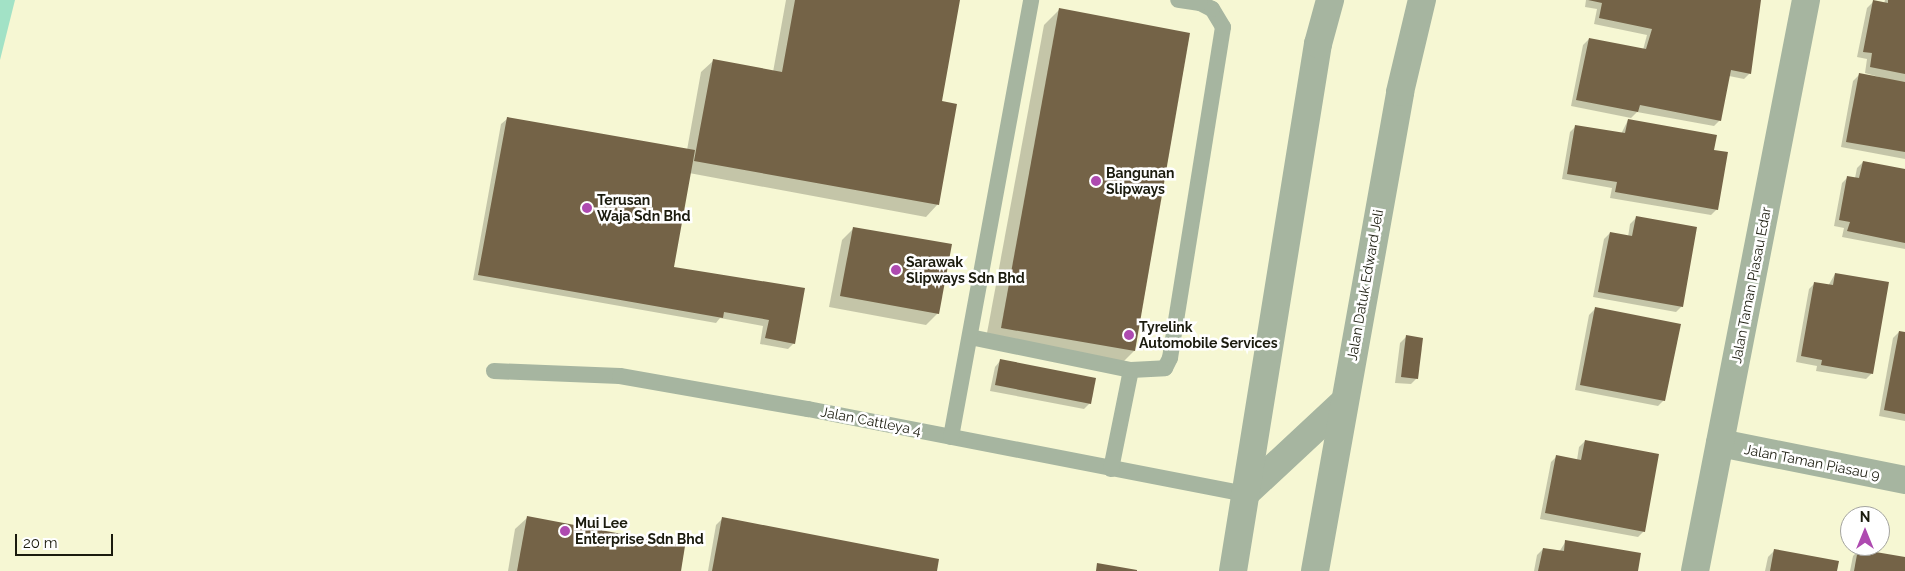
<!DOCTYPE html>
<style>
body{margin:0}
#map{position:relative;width:1905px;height:571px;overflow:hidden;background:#f6f7d3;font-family:Raleway,sans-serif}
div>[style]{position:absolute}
.water>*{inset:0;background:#a2e2c6}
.shadow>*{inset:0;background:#0003}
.building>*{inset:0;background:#746347}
.service>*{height:16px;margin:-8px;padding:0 8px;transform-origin:8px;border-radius:8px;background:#a6b5a0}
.minor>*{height:28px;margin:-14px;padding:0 14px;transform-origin:14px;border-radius:14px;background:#a6b5a0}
.tertiary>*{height:28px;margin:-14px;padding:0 14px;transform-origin:14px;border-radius:14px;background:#a6b5a0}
.dots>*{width:14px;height:14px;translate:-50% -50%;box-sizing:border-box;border:2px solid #fff;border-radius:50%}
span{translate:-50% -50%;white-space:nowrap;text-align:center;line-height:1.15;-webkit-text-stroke:5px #fff;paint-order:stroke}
.poi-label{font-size:14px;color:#1b1b0e;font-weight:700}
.left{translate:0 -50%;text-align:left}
.street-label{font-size:14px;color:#1b1b0e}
.north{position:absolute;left:1840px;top:506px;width:50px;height:50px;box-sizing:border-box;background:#fff;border:1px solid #a4a49f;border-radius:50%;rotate:0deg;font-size:14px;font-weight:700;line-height:20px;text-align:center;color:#1b1b0e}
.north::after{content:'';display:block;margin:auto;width:18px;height:22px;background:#ae4ab0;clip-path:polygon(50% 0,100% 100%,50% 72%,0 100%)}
.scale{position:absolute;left:15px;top:534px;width:98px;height:22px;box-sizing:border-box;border:2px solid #1b1b0e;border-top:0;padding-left:6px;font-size:15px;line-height:18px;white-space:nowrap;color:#1b1b0e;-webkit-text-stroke:4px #fff;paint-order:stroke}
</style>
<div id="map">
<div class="water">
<div style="clip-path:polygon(0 0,15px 0,0 60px)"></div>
</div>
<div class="shadow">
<div style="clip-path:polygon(786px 0,959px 0,940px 102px,956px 105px,937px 205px,926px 217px,689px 173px,672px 268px,803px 289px,794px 343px,788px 349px,760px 344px,763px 326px,720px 318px,716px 323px,473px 280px,501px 124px,507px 119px,687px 150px,701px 72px,713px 61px,773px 72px)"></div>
<div style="clip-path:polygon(1586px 0,1760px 0,1750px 73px,1744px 79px,1729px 76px,1720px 120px,1714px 126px,1637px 112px,1631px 118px,1571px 106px,1583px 45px,1589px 39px,1643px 50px,1647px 35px,1594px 24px,1597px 9px,1585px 7px)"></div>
<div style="clip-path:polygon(1885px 0,1905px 0,1905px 159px,1841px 147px,1853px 81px,1859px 75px,1893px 81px,1865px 73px,1867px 59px,1857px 57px,1867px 8px,1873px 2px,1884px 4px)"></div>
<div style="clip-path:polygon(1060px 9px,1134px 351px,1118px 367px,985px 344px,1044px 25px)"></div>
<div style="clip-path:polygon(1628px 120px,1712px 151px,1717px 209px,1711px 215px,1610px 198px,1612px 188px,1562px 179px,1570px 132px,1576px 126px,1621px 134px)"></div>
<div style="clip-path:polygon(1863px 162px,1905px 170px,1905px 249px,1842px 237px,1844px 228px,1834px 226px,1842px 183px,1848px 177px,1855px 178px,1857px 168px)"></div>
<div style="clip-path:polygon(1636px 218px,1682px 306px,1676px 312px,1593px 297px,1604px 239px,1610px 233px,1628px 237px,1630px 224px)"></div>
<div style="clip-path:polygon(854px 228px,938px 313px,926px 325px,829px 307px,842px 240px)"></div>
<div style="clip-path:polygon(1835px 274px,1872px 373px,1866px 379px,1816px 371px,1817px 366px,1796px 362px,1809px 289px,1815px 283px,1828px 286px)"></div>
<div style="clip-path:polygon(1595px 309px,1664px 400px,1658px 406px,1575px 390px,1589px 315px)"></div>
<div style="clip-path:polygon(1899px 332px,1905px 334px,1905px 421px,1879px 416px,1893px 338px)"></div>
<div style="clip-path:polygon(1406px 337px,1417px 378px,1411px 384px,1395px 383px,1400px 343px)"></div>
<div style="clip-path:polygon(1000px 361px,1090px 403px,1084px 409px,990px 391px,995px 367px)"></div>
<div style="clip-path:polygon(1585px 441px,1644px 531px,1638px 537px,1540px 519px,1551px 462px,1557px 456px,1577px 460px,1579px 447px)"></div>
<div style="clip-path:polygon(527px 518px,679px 571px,508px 571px,515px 529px)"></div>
<div style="clip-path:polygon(722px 519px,936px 571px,708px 571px,716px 525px)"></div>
<div style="clip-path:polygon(1566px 541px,1637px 571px,1534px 571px,1537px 555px,1543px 549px,1559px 552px)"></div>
<div style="clip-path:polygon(1859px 550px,1905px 559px,1905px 571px,1850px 571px,1853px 556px)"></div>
<div style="clip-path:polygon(1774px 551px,1836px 571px,1765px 571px,1768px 557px)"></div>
</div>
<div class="building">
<div style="clip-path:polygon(795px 0,960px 0,942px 101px,957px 104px,939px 205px,694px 161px,713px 59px,782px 72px)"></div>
<div style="clip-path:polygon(1588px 0,1761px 0,1751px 74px,1731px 70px,1721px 121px,1640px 105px,1638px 112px,1576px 100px,1589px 38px,1646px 49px,1652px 29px,1599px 18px,1602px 3px)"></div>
<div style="clip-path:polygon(1873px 0,1888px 3px,1888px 0,1905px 0,1905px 74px,1870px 67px,1872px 53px,1863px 52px)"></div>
<div style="clip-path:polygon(1059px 8px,1190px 33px,1135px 351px,1001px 328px)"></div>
<div style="clip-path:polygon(1859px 73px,1905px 82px,1905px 152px,1846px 142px)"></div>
<div style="clip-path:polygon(507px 117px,695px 150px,674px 267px,805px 288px,795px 344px,765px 338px,769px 320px,724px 312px,723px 318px,478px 275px)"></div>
<div style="clip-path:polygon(1628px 119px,1717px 135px,1714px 150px,1728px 152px,1718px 210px,1615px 192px,1617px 182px,1567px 174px,1575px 125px,1625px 133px)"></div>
<div style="clip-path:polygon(1863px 161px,1905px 169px,1905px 243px,1847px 231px,1850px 222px,1839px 220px,1847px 176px,1859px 178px)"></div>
<div style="clip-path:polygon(1636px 216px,1697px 227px,1683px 307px,1598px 292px,1610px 232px,1632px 236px)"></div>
<div style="clip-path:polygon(853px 227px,952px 244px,939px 314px,840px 296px)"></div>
<div style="clip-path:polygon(1835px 273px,1889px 282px,1873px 374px,1821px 365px,1822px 360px,1801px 356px,1814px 282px,1833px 285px)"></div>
<div style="clip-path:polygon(1595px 307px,1681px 324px,1665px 401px,1580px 385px)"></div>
<div style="clip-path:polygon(1899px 331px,1905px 332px,1905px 414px,1884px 410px)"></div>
<div style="clip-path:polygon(1406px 335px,1423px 338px,1418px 379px,1401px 377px)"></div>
<div style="clip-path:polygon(1000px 359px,1096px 378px,1091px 404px,995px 385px)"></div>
<div style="clip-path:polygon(1585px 440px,1659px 454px,1645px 532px,1545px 513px,1556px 455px,1581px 460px)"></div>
<div style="clip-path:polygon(527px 516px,685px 546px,681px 571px,517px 571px)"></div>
<div style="clip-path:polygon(722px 517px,939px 559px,937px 571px,712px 571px)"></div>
<div style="clip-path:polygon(1565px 540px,1641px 553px,1638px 571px,1538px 571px,1543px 548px,1564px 551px)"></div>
<div style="clip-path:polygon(1774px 549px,1839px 561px,1837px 571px,1770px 571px)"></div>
<div style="clip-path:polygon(1858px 549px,1905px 557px,1905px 571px,1854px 571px)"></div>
<div style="clip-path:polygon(1097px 563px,1137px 570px,1137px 571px,1096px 571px)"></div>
</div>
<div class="service">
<div style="left:970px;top:337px;width:164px;rotate:11.6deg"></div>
<div style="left:494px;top:371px;width:126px;rotate:2.3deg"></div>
<div style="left:620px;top:376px;width:191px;rotate:10deg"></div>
<div style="left:808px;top:409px;width:445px;rotate:11deg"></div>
<div style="left:951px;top:437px;width:444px;rotate:-79.6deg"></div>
<div style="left:1111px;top:469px;width:101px;rotate:-78.6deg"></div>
<div style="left:1131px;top:370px;width:34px;rotate:-3deg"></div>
<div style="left:1165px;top:368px;width:11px;rotate:-63deg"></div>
<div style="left:1170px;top:358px;width:335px;rotate:-80.9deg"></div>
<div style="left:1223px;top:27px;width:21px;rotate:-121deg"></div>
<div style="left:1212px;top:9px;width:13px;rotate:-153deg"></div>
<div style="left:1200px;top:3px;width:22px;rotate:-172deg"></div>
</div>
<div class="minor">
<div style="left:1720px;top:443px;width:189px;rotate:11.3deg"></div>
<div style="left:1695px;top:571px;width:582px;rotate:-79deg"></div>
</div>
<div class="tertiary">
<div style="left:1245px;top:494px;width:135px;rotate:-42.9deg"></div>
<div style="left:1233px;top:571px;width:534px;rotate:-80.84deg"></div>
<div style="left:1318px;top:44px;width:46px;rotate:-74.7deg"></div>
<div style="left:1315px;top:571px;width:486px;rotate:-79.9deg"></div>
<div style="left:1400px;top:92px;width:95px;rotate:-76.6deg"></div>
</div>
<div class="dots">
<div style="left:1096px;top:181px;background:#ae4ab0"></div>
<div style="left:587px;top:208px;background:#ae4ab0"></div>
<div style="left:896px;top:270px;background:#ae4ab0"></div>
<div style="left:1129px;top:335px;background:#ae4ab0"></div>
<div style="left:565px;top:531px;background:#ae4ab0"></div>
</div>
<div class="poi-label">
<span class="left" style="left:1106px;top:181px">Bangunan<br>Slipways</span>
<span class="left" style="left:597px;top:208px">Terusan<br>Waja Sdn Bhd</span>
<span class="left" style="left:906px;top:270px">Sarawak<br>Slipways Sdn Bhd</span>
<span class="left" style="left:1139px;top:335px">Tyrelink<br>Automobile Services</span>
<span class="left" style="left:575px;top:531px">Mui Lee<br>Enterprise Sdn Bhd</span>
</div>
<div class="street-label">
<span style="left:1365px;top:285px;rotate:-80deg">Jalan Datuk Edward Jeli</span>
<span style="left:1751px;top:285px;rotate:-79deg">Jalan Taman Piasau Edar</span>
<span style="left:871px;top:421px;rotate:11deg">Jalan Cattleya 4</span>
<span style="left:1812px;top:462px;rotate:11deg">Jalan Taman Piasau 9</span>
</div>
<div class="north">N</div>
<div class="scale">20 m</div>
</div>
